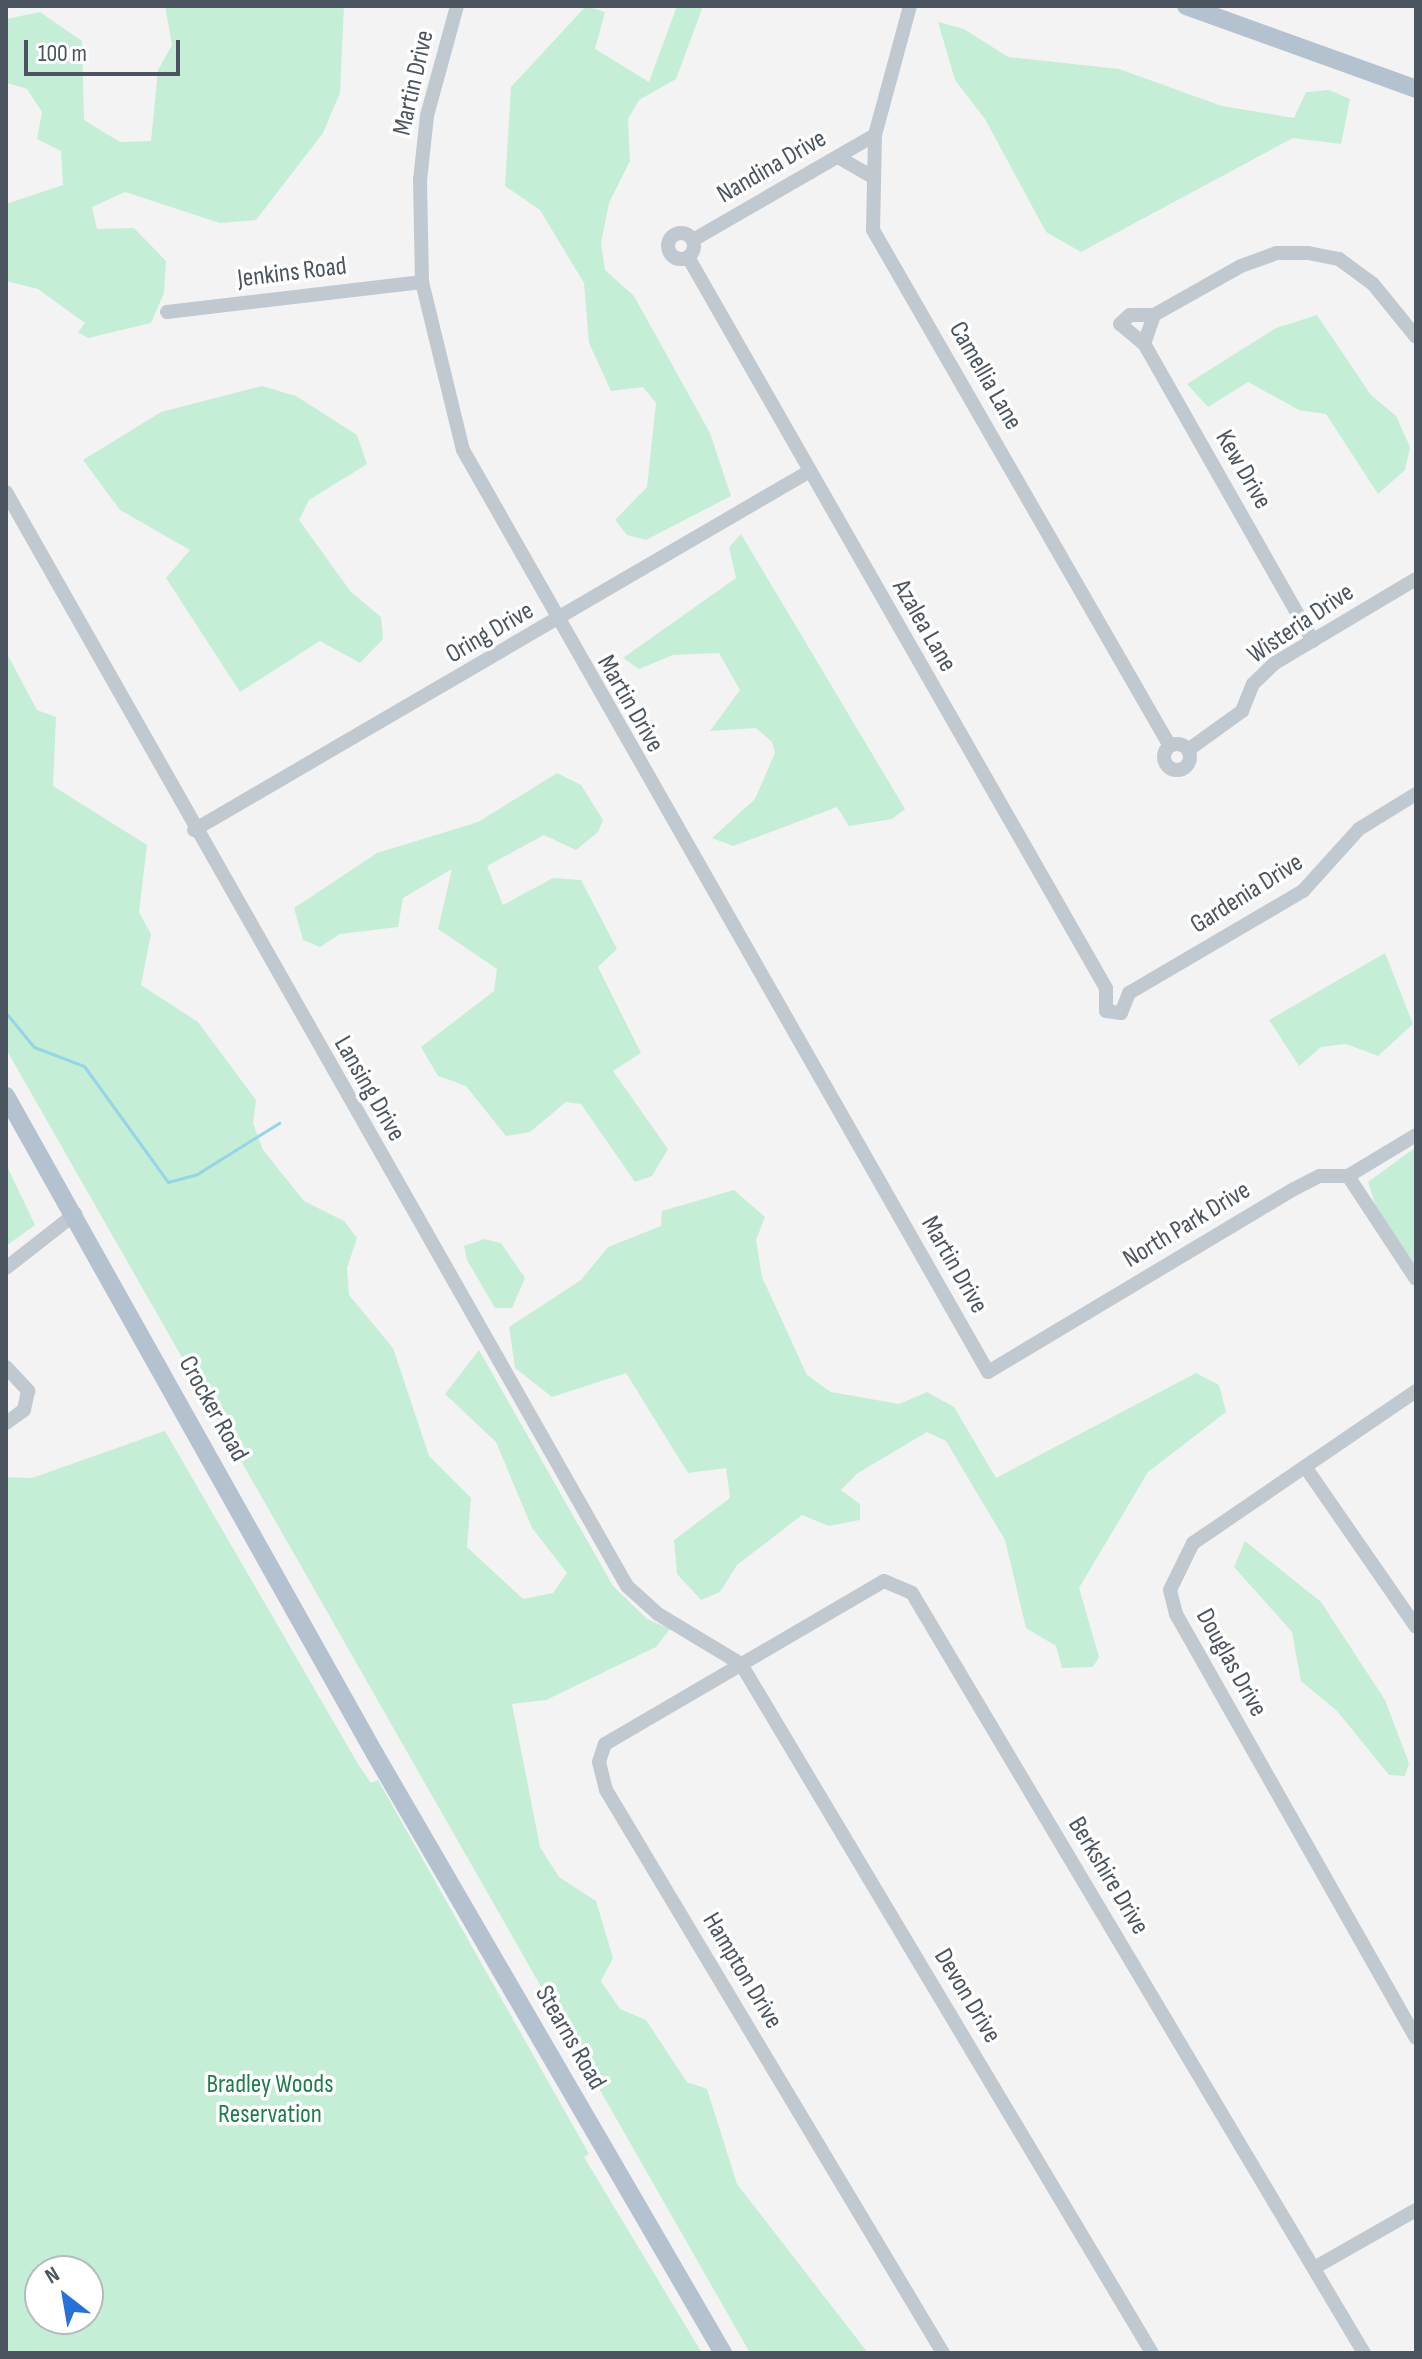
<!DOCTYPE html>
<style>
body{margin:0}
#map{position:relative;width:1422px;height:2359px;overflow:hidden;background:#f4f3f3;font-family:"Sofia Sans Condensed",sans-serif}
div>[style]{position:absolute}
.green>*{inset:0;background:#c5eed6}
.stream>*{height:3px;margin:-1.5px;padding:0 1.5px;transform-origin:1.5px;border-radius:1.5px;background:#95d5e7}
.minor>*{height:14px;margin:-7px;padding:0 7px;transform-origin:7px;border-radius:7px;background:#c1c9d0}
.minor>.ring{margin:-7px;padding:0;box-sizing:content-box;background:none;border:14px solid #c1c9d0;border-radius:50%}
.major>*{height:18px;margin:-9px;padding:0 9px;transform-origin:9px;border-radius:9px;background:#b4c1cf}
span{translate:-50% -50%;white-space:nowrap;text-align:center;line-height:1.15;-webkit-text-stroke:7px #fff;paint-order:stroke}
.street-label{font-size:26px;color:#4b555f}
.park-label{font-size:26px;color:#1e7e4f}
.frame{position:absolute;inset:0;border:8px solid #4b555f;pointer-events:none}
.north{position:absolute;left:24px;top:2255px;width:80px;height:80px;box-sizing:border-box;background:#fff;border:2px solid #b7bbbf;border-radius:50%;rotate:329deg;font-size:22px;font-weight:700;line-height:32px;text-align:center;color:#4b555f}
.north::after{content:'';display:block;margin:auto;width:28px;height:36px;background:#2772da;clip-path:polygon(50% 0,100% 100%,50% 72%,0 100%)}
.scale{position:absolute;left:24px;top:40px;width:156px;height:36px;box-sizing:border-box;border:4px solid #4b555f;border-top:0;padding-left:10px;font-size:24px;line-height:28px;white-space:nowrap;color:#4b555f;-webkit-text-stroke:6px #fff;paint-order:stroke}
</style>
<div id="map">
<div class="green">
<div style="clip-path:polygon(165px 6px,344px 6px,340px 93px,323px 133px,256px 220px,220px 223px,125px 192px,92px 207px,97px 229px,134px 228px,166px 261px,164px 293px,151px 323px,88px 338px,78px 332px,85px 323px,38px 289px,6px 281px,6px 204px,63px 185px,61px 151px,37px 139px,42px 112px,27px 89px,7px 83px,6px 19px,40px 12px,82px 41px,84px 120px,120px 142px,151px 141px,158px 70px,172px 45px)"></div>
<div style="clip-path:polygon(586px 6px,605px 12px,595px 49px,649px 82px,677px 6px,703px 6px,676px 79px,639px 100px,628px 119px,630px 161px,609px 203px,601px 243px,605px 270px,634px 296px,710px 433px,731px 496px,646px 540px,627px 535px,615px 520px,647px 487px,656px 403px,643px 387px,611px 391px,589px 343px,584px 283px,540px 210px,505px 186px,511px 87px)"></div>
<div style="clip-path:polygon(938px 22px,964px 29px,1008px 57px,1119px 69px,1222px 106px,1294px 118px,1306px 92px,1329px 90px,1350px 99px,1341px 144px,1293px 138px,1081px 252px,1046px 232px,985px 119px,955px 80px)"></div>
<div style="clip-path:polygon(1317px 315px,1371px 395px,1396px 416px,1410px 447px,1405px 470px,1378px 494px,1326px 414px,1299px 410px,1248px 382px,1208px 407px,1187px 384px,1276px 328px)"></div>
<div style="clip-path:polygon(262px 386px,296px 396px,357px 435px,367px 464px,309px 500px,299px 520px,351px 592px,381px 617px,383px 639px,360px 663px,320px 641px,240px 692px,166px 578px,190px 550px,120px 510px,83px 460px,161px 412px)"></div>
<div style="clip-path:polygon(741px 534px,905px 809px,892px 819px,849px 826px,837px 807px,733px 846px,712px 838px,755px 799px,775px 753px,772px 742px,756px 728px,710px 731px,740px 690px,719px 653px,673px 655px,639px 669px,623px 658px,736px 578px,729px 547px)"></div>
<div style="clip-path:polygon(6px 652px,37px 710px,56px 717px,53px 786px,147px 845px,139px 912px,151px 934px,141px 985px,198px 1022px,256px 1100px,253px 1123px,263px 1150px,304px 1201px,344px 1221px,357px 1238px,347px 1268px,349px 1295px,393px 1348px,429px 1456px,471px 1498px,467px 1547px,523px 1599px,553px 1593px,567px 1573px,532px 1528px,496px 1442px,445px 1394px,479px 1350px,613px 1586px,647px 1619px,670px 1629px,656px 1647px,546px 1700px,512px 1704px,540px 1847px,559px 1877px,596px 1901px,613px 1958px,601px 1981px,620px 2009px,646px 2020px,687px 2082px,707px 2089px,737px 2184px,868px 2353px,750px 2353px,6px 1049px)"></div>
<div style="clip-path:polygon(557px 773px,581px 785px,603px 820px,598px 832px,576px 850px,544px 835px,487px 866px,503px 905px,553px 878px,581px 880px,617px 949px,598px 967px,641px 1053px,613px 1071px,668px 1149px,652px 1176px,635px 1182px,581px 1104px,566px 1102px,530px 1132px,506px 1136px,466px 1086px,438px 1076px,421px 1047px,494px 991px,497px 969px,438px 929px,452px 869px,403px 898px,398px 927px,340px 934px,320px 947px,303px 940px,294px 908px,377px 853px,478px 822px)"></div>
<div style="clip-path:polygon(1385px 953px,1413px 1024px,1378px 1056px,1346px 1044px,1321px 1047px,1299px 1066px,1269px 1020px)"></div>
<div style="clip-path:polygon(1416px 1147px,1416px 1266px,1376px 1207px,1368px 1182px)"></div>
<div style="clip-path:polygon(6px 1164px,35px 1225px,6px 1246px)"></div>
<div style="clip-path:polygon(734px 1190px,765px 1217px,756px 1240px,762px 1277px,807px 1375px,831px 1392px,899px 1404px,927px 1392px,954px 1407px,996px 1478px,1196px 1373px,1219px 1385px,1226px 1412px,1148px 1472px,1079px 1588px,1099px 1657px,1093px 1667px,1062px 1668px,1056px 1646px,1026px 1628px,1005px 1540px,946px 1441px,927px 1432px,858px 1473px,841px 1490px,860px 1504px,860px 1520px,829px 1526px,802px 1515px,737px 1565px,720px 1592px,701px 1600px,677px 1574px,674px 1540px,730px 1498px,726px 1468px,688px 1473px,626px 1373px,552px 1397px,515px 1368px,509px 1327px,581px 1280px,608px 1247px,661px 1226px,662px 1211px)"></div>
<div style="clip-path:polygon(484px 1239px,501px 1243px,525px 1278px,512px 1308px,495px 1308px,467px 1260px,464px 1246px)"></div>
<div style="clip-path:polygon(evenodd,165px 1431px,358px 1764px,371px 1783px,378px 1780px,589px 2154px,584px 2157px,702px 2353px,6px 2353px,6px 1477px,32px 1478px,165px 1431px,40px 2271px,88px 2271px,88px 2319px,40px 2319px,40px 2271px)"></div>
<div style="clip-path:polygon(1245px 1541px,1321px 1602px,1385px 1700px,1409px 1763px,1405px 1776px,1389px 1775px,1337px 1711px,1301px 1681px,1292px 1632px,1234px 1567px)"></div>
</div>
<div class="stream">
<div style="left:6px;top:1013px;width:44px;rotate:50.5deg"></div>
<div style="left:34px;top:1047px;width:53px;rotate:20.8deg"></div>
<div style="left:84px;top:1066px;width:143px;rotate:54.1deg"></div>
<div style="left:168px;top:1182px;width:30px;rotate:-15deg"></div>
<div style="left:197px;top:1174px;width:97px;rotate:-31.9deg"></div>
</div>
<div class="minor">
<div style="left:457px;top:6px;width:114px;rotate:105.3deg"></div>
<div style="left:427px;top:116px;width:64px;rotate:96.2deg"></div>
<div style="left:420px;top:180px;width:102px;rotate:88.9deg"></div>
<div style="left:422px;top:282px;width:173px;rotate:76.3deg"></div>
<div style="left:463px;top:450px;width:1061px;rotate:60.34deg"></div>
<div style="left:988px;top:1372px;width:357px;rotate:-30.9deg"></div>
<div style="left:1294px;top:1189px;width:29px;rotate:-27deg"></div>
<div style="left:1320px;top:1176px;width:28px"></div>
<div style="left:1348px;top:1176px;width:79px;rotate:-31.1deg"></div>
<div style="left:910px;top:6px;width:134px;rotate:105.2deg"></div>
<div style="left:875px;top:135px;width:95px;rotate:91.2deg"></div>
<div style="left:873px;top:230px;width:595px;rotate:60.08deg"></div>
<div style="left:838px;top:157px;width:38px;rotate:30deg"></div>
<div class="ring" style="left:668px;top:233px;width:12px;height:12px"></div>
<div style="left:693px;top:240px;width:210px;rotate:-30deg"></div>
<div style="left:688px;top:257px;width:842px;rotate:60.24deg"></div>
<div style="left:1106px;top:988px;width:23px;rotate:90deg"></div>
<div style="left:1106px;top:1011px;width:15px;rotate:8deg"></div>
<div style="left:1121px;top:1013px;width:22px;rotate:-68deg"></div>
<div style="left:1129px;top:993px;width:202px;rotate:-30.4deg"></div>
<div style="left:1303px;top:891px;width:84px;rotate:-47.9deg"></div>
<div style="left:1359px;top:829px;width:67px;rotate:-31.6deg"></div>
<div style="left:167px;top:312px;width:257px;rotate:-6.7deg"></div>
<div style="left:1144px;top:344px;width:31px;rotate:-71deg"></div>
<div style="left:6px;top:492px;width:1258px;rotate:60.42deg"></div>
<div style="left:627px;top:1586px;width:42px;rotate:42.1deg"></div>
<div style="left:658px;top:1614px;width:97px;rotate:31.1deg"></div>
<div style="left:741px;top:1664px;width:802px;rotate:59.18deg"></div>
<div style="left:1313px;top:641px;width:342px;rotate:-119.6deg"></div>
<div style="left:1144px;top:344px;width:31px;rotate:-140deg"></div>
<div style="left:1120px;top:324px;width:13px;rotate:-42deg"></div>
<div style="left:1130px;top:315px;width:24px"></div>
<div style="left:1154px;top:315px;width:100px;rotate:-29.4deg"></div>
<div style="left:1241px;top:266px;width:37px;rotate:-20deg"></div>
<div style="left:1276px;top:253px;width:32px"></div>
<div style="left:1308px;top:253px;width:32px;rotate:11deg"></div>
<div style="left:1339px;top:259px;width:42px;rotate:36.3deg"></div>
<div style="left:1373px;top:284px;width:68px;rotate:50.9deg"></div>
<div class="ring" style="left:1164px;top:744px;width:12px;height:12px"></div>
<div style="left:1188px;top:750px;width:67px;rotate:-35.8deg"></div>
<div style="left:1242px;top:711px;width:29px;rotate:-68deg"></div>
<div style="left:1253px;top:684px;width:30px;rotate:-44deg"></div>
<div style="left:1275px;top:663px;width:164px;rotate:-30.8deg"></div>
<div style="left:194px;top:830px;width:711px;rotate:-30.24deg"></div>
<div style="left:1348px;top:1176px;width:123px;rotate:56.6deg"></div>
<div style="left:6px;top:1268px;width:88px;rotate:-38deg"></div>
<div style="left:6px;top:1367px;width:33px;rotate:47deg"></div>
<div style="left:28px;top:1391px;width:19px;rotate:102deg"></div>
<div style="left:24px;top:1410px;width:22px;rotate:144deg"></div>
<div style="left:1416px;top:1391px;width:270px;rotate:145.7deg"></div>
<div style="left:1193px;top:1543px;width:52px;rotate:116.1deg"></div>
<div style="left:1170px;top:1590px;width:25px;rotate:76deg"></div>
<div style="left:1176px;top:1614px;width:487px;rotate:60.5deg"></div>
<div style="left:1306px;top:1468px;width:193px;rotate:55.3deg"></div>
<div style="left:1314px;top:2268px;width:117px;rotate:-29.6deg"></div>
<div style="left:943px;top:2353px;width:656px;rotate:-120.9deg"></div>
<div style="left:606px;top:1790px;width:29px;rotate:-104deg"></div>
<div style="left:599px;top:1762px;width:19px;rotate:-72deg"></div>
<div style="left:605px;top:1744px;width:323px;rotate:-30.3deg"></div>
<div style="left:884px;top:1581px;width:30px;rotate:23deg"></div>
<div style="left:912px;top:1593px;width:884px;rotate:59.26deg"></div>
</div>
<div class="major">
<div style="left:1186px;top:6px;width:245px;rotate:19.8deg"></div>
<div style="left:6px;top:1096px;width:754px;rotate:60.72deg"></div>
<div style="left:375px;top:1754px;width:693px;rotate:59.84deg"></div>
</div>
<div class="street-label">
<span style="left:414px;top:83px;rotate:-77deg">Martin Drive</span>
<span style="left:772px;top:167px;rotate:-30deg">Nandina Drive</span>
<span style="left:292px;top:273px;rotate:-7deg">Jenkins Road</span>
<span style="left:985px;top:376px;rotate:60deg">Camellia Lane</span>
<span style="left:1243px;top:470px;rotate:60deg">Kew Drive</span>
<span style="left:1301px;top:624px;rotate:-34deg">Wisteria Drive</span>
<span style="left:924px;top:626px;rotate:60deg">Azalea Lane</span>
<span style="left:490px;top:633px;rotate:-30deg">Oring Drive</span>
<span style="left:630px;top:704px;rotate:60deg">Martin Drive</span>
<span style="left:1247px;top:894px;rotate:-32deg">Gardenia Drive</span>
<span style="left:369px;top:1089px;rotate:60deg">Lansing Drive</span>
<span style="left:1187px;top:1225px;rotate:-31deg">North Park Drive</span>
<span style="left:954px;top:1265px;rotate:60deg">Martin Drive</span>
<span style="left:213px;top:1409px;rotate:61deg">Crocker Road</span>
<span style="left:1231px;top:1663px;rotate:61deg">Douglas Drive</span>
<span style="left:1108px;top:1876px;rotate:59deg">Berkshire Drive</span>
<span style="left:742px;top:1971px;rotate:59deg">Hampton Drive</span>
<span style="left:967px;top:1996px;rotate:59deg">Devon Drive</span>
<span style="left:570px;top:2038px;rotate:60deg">Stearns Road</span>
</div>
<div class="park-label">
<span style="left:270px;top:2100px">Bradley Woods<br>Reservation</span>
</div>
<div class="frame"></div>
<div class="north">N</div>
<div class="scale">100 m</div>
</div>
